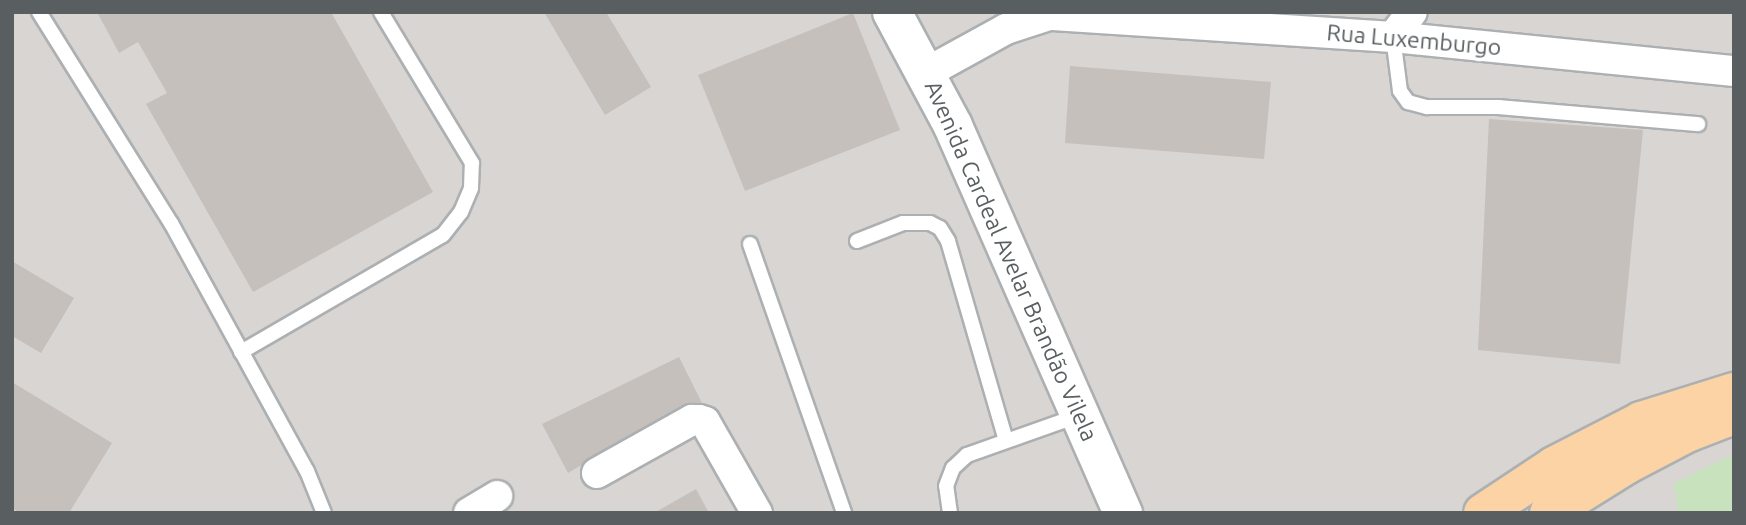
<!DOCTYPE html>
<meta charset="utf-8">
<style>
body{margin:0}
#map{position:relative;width:1746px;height:525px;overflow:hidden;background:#ebe5e0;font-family:Ubuntu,sans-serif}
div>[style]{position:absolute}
.industrial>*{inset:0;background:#d9d5d2}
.green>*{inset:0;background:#c8e2bd}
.building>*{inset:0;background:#c6c0bd}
.roads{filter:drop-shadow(2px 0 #acb0b2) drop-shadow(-2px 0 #acb0b2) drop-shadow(0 2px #acb0b2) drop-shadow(0 -2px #acb0b2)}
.service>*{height:14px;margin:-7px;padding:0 7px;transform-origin:7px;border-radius:7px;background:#fff}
.minor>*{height:30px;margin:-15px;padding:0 15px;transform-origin:15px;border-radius:15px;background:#fff}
.secondary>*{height:38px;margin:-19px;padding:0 19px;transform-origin:19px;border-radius:19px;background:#fff}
.primary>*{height:38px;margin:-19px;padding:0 19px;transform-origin:19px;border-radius:19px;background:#fbd3a5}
span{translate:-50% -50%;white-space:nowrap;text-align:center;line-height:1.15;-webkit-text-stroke:7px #fff;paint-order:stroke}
.street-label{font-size:23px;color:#595e60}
.frame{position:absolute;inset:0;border:14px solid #595e60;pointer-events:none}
</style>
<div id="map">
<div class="industrial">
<div style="clip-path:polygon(12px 12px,1734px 12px,1734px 513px,12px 513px)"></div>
</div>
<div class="green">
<div style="clip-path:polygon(1734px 454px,1734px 513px,1678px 513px,1674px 483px)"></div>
</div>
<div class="building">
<div style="clip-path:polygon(97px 12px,331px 12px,433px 192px,253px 292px,146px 104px,167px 93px,138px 42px,119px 53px)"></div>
<div style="clip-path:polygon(544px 12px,606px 12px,651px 87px,605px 115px)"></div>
<div style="clip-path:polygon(853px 13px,900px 130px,745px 191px,698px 75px)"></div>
<div style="clip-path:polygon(1070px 66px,1271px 82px,1264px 159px,1065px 143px)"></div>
<div style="clip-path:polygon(1489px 119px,1643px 130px,1620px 364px,1478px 350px)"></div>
<div style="clip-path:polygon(12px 261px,74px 298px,41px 353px,12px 336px)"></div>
<div style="clip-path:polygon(679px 357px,702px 403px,683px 405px,568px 473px,542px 424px)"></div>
<div style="clip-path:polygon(12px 382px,112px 443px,69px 513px,20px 513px,12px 508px)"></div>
<div style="clip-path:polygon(696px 489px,709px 513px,654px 513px)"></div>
</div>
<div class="roads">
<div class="service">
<div style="left:39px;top:12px;width:249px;rotate:58deg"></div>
<div style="left:171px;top:223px;width:283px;rotate:61.3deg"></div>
<div style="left:307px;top:471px;width:45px;rotate:68deg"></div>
<div style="left:1393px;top:37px;width:54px;rotate:82.6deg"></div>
<div style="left:1400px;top:91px;width:14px;rotate:54deg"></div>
<div style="left:1408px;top:102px;width:20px;rotate:15deg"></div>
<div style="left:1427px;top:107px;width:72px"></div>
<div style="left:1499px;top:107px;width:200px;rotate:4.9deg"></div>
<div style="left:857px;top:241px;width:49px;rotate:-21.4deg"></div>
<div style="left:903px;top:223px;width:27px"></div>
<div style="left:930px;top:223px;width:11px;rotate:27deg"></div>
<div style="left:940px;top:228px;width:15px;rotate:58deg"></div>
<div style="left:948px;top:241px;width:208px;rotate:73.8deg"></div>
<div style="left:750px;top:244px;width:285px;rotate:70.7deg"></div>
<div style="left:241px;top:352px;width:233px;rotate:-30.1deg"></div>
<div style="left:443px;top:235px;width:29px;rotate:-52deg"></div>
<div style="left:461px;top:212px;width:26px;rotate:-67deg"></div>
<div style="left:471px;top:188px;width:25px;rotate:-88deg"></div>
<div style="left:472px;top:163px;width:176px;rotate:-121.1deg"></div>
<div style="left:950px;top:513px;width:27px;rotate:-98deg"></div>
<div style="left:946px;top:486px;width:19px;rotate:-69deg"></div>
<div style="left:953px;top:468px;width:19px;rotate:-43deg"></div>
<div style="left:967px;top:455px;width:120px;rotate:-19.5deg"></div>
</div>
<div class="minor">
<div style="left:1052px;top:15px;width:342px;rotate:3.7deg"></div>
<div style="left:1393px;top:37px;width:343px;rotate:5.7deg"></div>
<div style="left:1393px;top:37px;width:31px;rotate:-53deg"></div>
<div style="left:926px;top:73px;width:91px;rotate:-28.8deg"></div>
<div style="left:1006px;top:29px;width:55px;rotate:-18.1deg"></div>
<div style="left:597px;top:473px;width:109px;rotate:-29.2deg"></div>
<div style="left:692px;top:420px;width:7px"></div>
<div style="left:699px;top:420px;width:6px;rotate:18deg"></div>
<div style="left:705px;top:422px;width:105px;rotate:60.3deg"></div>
<div style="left:469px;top:513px;width:33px;rotate:-31deg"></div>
</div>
<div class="secondary">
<div style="left:892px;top:12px;width:129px;rotate:61.8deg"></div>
<div style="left:953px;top:126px;width:423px;rotate:66.3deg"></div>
</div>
<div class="primary">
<div style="left:1483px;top:513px;width:85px;rotate:-33.5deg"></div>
<div style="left:1554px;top:466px;width:98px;rotate:-27.3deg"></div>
<div style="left:1641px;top:421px;width:97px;rotate:-17.3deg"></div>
<div style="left:1549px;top:513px;width:91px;rotate:-31.9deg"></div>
<div style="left:1626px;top:465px;width:69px;rotate:-27.7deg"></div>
<div style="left:1687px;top:433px;width:50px;rotate:-21deg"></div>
</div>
</div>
<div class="street-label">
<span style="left:1414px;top:40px;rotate:5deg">Rua Luxemburgo</span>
<span style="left:1011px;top:261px;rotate:66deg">Avenida Cardeal Avelar Brandão Vilela</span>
</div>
<div class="frame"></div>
</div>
